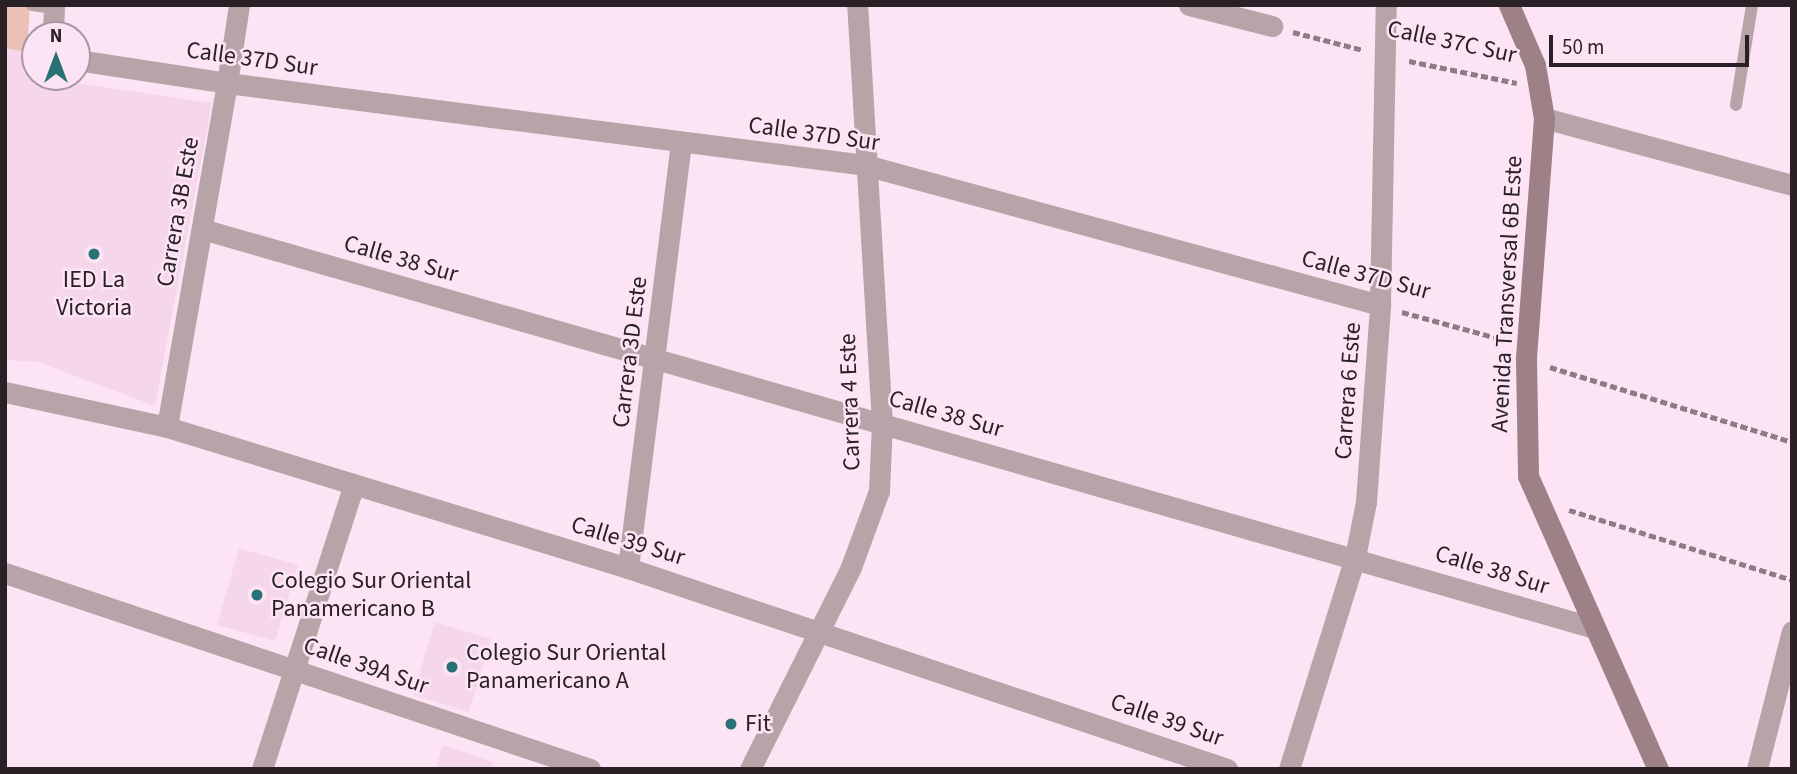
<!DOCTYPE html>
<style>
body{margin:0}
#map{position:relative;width:1797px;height:774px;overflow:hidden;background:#fde4f5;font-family:"Source Sans 3",sans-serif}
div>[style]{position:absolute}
.built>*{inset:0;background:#f5d6eb}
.green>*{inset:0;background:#eac0b7}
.path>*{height:4.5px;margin-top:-2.25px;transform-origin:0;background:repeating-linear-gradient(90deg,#8d7c87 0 7px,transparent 0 10.5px)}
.service>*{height:12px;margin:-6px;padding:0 6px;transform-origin:6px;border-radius:6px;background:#b8a4a8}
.minor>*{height:21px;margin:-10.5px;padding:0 10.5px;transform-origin:10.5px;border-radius:10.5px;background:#b8a4a8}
.tertiary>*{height:21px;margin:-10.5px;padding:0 10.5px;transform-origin:10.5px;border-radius:10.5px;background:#b8a4a8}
.secondary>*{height:21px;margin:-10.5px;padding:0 10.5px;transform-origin:10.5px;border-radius:10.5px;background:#9d8187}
.dots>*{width:19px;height:19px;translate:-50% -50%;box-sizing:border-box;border:4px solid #fde4f5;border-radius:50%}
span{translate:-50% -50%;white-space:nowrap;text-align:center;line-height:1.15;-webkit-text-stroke:5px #fde4f5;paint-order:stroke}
.street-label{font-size:24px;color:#2a2127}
.poi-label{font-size:24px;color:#2a2127}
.left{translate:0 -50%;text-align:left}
.frame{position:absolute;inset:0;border:7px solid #2a2127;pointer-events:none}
.north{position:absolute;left:21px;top:21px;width:70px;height:70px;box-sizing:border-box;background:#fde4f5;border:2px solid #a996a3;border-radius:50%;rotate:0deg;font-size:19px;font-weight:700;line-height:28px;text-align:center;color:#2a2127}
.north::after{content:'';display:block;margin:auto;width:24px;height:32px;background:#277177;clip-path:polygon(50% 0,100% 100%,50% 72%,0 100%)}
.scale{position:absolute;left:1549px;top:35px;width:200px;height:32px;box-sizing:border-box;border:4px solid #2a2127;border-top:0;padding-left:9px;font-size:21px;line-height:24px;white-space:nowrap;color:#2a2127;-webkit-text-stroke:5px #fde4f5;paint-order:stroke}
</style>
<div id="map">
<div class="built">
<div style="clip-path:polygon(5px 48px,27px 52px,23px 73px,35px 77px,212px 103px,155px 406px,38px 362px,5px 360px)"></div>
<div style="clip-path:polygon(239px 548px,298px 565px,275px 641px,217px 625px)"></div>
<div style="clip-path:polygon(435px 622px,491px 639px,469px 712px,413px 695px)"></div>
<div style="clip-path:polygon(443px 745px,494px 762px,491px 769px,435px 769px)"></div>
</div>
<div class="green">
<div style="clip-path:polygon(5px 5px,30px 5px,27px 52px,5px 48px)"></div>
</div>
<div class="path">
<div style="left:1293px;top:32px;width:72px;rotate:14.4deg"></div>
<div style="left:1409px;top:61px;width:110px;rotate:11.5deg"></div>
<div style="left:1402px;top:312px;width:107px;rotate:15.2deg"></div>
<div style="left:1550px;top:367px;width:253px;rotate:17.2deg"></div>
<div style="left:1569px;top:510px;width:234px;rotate:17.4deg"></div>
</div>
<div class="service">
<div style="left:32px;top:5px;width:22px;rotate:8deg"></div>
<div style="left:1736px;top:105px;width:101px;rotate:-80.9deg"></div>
</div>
<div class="minor">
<div style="left:239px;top:5px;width:79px;rotate:98.7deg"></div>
<div style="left:227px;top:83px;width:643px;rotate:7.32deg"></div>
<div style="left:865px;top:165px;width:534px;rotate:15.21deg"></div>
<div style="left:1189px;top:5px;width:86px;rotate:14.2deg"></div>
<div style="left:1544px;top:118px;width:257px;rotate:15.1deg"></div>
<div style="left:202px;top:229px;width:1448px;rotate:15.99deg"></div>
<div style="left:628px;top:568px;width:429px;rotate:-82.9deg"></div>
<div style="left:5px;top:573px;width:617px;rotate:18.52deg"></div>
<div style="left:262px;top:769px;width:299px;rotate:-72.1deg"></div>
<div style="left:1757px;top:769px;width:142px;rotate:-75.8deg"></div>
</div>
<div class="tertiary">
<div style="left:53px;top:35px;width:30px;rotate:-88deg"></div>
<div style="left:77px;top:60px;width:152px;rotate:8.7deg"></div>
<div style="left:227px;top:83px;width:349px;rotate:99.9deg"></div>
<div style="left:5px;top:392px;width:166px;rotate:12.2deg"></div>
<div style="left:167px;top:427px;width:482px;rotate:17deg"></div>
<div style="left:628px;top:568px;width:632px;rotate:18.55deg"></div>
<div style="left:750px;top:769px;width:226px;rotate:-63.4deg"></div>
<div style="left:851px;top:567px;width:81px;rotate:-69.8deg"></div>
<div style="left:879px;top:491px;width:68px;rotate:-87.5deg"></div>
<div style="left:882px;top:423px;width:419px;rotate:-93.4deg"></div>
<div style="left:1289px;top:769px;width:222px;rotate:-72.7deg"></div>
<div style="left:1355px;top:557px;width:56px;rotate:-78.7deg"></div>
<div style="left:1366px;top:502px;width:197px;rotate:-85.9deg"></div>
<div style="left:1380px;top:305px;width:300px;rotate:-88.9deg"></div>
</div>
<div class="secondary">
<div style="left:1509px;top:5px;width:65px;rotate:66.6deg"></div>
<div style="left:1535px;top:65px;width:54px;rotate:80.4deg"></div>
<div style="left:1544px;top:118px;width:242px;rotate:94.3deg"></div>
<div style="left:1526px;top:359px;width:117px;rotate:89deg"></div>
<div style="left:1528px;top:476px;width:321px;rotate:66.1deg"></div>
</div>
<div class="dots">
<div style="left:94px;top:254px;background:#277177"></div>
<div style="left:257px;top:595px;background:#277177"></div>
<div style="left:452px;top:667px;background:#277177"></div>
<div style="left:731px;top:724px;background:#277177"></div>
</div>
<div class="street-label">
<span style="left:1452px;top:42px;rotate:12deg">Calle 37C Sur</span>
<span style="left:252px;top:59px;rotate:8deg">Calle 37D Sur</span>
<span style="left:814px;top:134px;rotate:8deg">Calle 37D Sur</span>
<span style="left:178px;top:212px;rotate:-80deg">Carrera 3B Este</span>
<span style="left:401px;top:259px;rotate:16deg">Calle 38 Sur</span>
<span style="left:1366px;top:275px;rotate:15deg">Calle 37D Sur</span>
<span style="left:1507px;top:294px;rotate:-87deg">Avenida Transversal 6B Este</span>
<span style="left:630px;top:352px;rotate:-83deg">Carrera 3D Este</span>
<span style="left:1348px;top:391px;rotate:-86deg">Carrera 6 Este</span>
<span style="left:850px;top:402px;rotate:-92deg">Carrera 4 Este</span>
<span style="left:946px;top:414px;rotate:16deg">Calle 38 Sur</span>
<span style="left:628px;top:541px;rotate:17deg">Calle 39 Sur</span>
<span style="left:1492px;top:570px;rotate:17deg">Calle 38 Sur</span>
<span style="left:366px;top:666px;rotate:19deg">Calle 39A Sur</span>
<span style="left:1167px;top:720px;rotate:19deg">Calle 39 Sur</span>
</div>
<div class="poi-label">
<span style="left:94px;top:294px">IED La<br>Victoria</span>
<span class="left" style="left:271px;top:595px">Colegio Sur Oriental<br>Panamericano B</span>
<span class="left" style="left:466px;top:667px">Colegio Sur Oriental<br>Panamericano A</span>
<span class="left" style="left:745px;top:724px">Fit</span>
</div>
<div class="frame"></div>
<div class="north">N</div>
<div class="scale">50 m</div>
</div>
